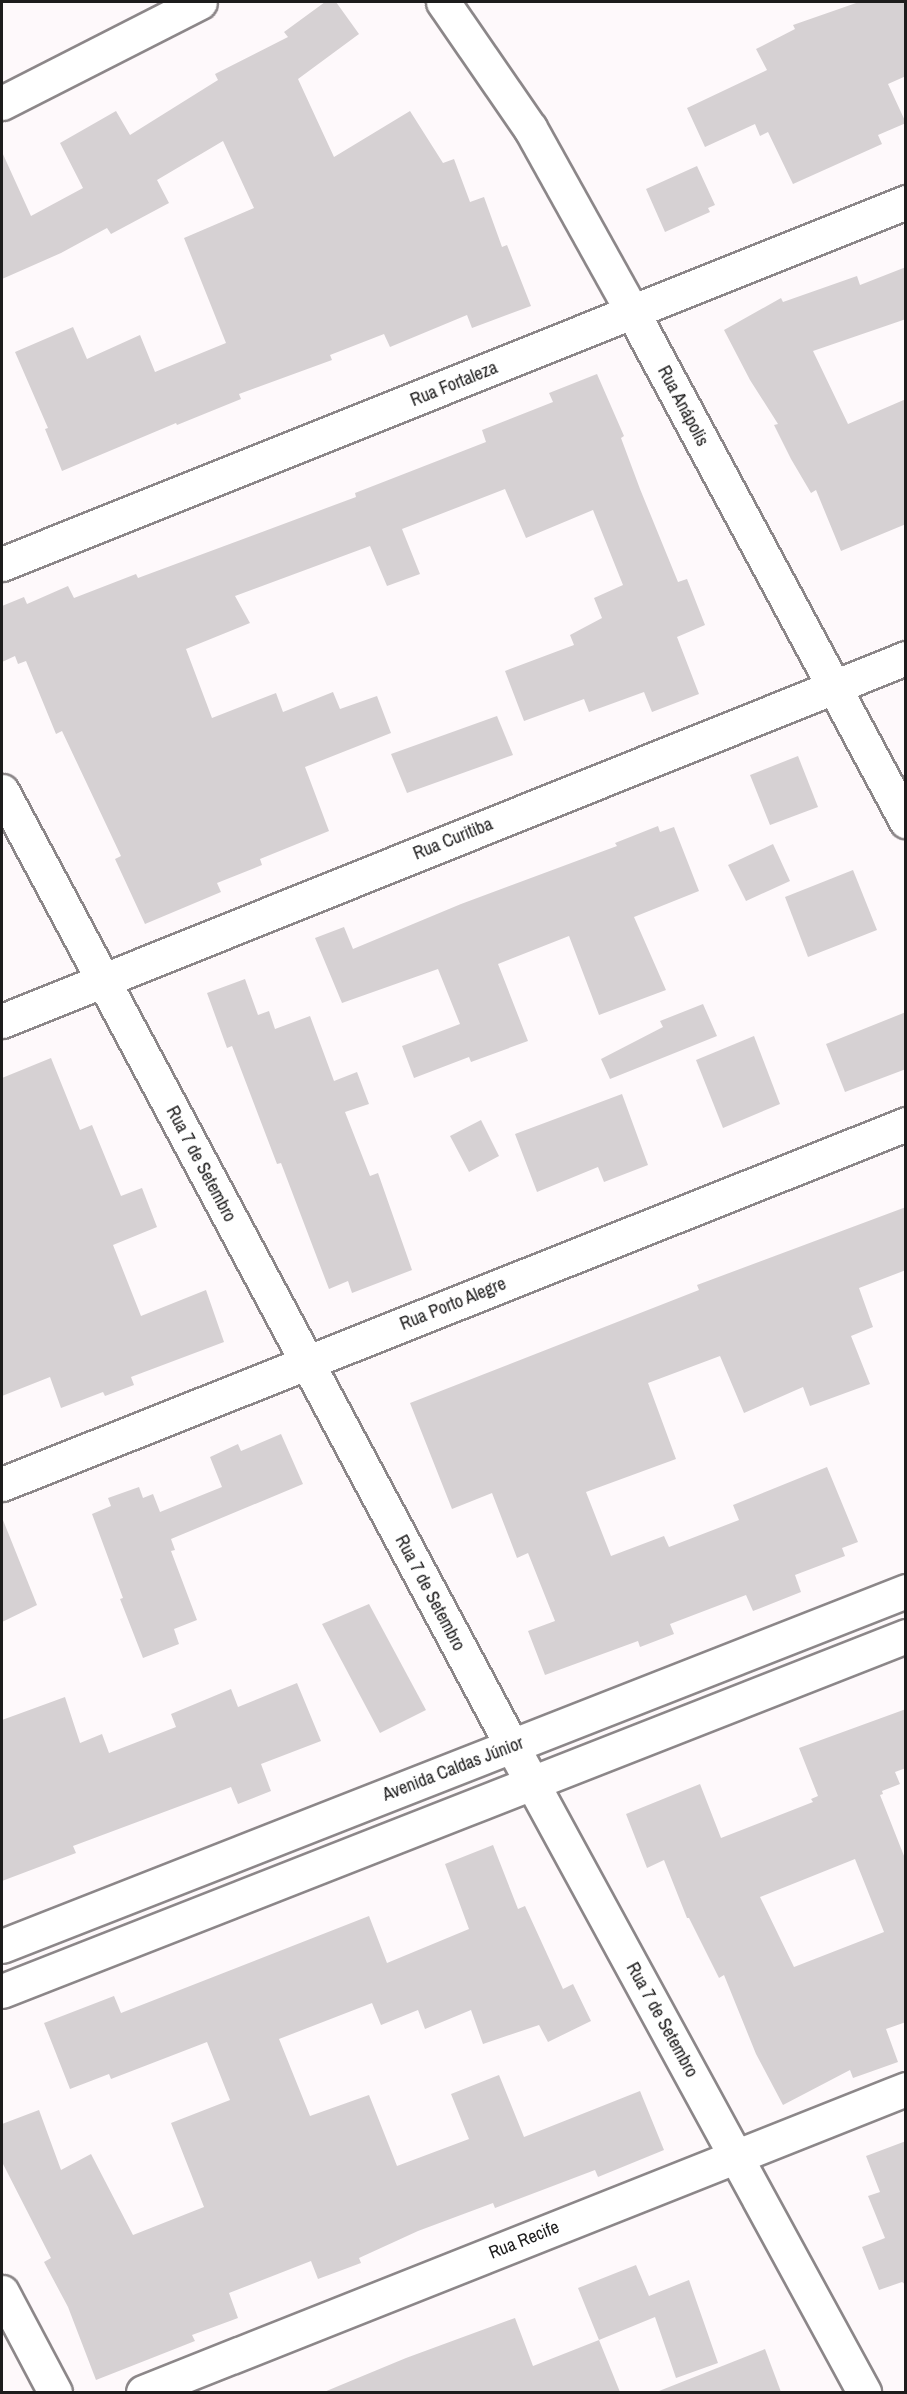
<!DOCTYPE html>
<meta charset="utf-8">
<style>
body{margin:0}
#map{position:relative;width:907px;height:2394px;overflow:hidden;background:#fef9fb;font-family:"Archivo Narrow",sans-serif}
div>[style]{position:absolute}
.building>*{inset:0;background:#d6d1d3}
.roads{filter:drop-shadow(2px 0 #8c8789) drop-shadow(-2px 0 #8c8789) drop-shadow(0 2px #8c8789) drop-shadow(0 -2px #8c8789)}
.minor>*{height:33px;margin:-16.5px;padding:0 16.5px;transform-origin:16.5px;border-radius:16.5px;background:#fff}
.major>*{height:33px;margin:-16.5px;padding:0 16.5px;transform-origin:16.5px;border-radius:16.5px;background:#fff}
span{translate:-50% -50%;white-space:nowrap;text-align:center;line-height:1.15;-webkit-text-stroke:4.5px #fff;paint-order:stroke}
.street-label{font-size:18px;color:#1d1c1c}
.frame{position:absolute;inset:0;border:3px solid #1d1c1c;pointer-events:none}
</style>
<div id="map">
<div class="building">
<div style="clip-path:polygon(325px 2px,336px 2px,359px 34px,298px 79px,334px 157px,410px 111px,443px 163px,454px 159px,470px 202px,484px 197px,502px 247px,507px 245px,531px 306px,472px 328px,467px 315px,390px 347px,384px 334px,330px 355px,332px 360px,239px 394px,241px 399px,177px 425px,176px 423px,62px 471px,45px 429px,48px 428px,15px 352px,73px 327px,87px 359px,140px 335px,155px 372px,226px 343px,184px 238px,254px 208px,223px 141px,157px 180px,169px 203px,111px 234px,107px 228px,61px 253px,2px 279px,2px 152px,31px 216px,83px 188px,60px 143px,116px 111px,130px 135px,218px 80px,215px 74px,288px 37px,284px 32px)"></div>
<div style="clip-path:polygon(859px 2px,906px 2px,906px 76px,888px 84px,906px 123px,878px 135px,882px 144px,793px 184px,768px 132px,760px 136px,755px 124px,705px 147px,687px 108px,767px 70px,756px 49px,795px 29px,793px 25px)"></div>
<div style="clip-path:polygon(697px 166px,715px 205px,708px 208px,710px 212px,665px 232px,646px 189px)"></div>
<div style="clip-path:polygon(906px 267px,906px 319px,813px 351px,848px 424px,906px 399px,906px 524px,841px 551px,816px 490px,811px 493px,791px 459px,774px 425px,778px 424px,750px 380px,724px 330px,781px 298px,783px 302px,857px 276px,860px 285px)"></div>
<div style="clip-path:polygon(597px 374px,624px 436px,621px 438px,640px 489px,678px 582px,687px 579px,705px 625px,677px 637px,699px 694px,652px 712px,644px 692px,589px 712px,584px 699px,524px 721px,505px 671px,574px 645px,570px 635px,602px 618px,594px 598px,623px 585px,593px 510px,526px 538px,505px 489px,402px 529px,420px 574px,387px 586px,370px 546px,235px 596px,250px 623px,186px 649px,212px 718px,276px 693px,283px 712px,333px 692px,340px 709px,377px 696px,391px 733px,305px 767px,329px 831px,260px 859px,262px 865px,217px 883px,221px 892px,145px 924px,115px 859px,121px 856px,62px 731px,56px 734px,26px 661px,18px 664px,15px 656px,2px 662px,2px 606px,24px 597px,27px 604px,68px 586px,74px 598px,136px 574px,138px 578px,356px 497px,355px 493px,486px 442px,482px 430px,553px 402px,549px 393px)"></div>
<div style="clip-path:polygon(497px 716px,513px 755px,407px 793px,391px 754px)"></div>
<div style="clip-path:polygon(798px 756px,818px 807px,770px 825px,750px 775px)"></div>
<div style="clip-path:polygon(658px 826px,660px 832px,674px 827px,699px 891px,634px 917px,666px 990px,599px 1015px,569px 936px,498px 964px,528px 1041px,471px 1062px,469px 1057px,414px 1078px,402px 1046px,460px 1024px,438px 969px,342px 1003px,315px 938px,344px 927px,353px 949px,461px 904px,617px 846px,615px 843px)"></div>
<div style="clip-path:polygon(773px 844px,790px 881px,746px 901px,728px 865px)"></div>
<div style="clip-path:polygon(853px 870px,877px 930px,808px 957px,785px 897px)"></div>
<div style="clip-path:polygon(245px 979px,258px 1015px,269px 1011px,275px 1029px,310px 1016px,334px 1081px,357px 1072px,369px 1104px,345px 1112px,370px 1176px,378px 1173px,412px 1270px,352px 1293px,348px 1281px,329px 1289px,281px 1163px,277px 1164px,232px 1046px,227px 1048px,207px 993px)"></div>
<div style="clip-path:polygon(703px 1004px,717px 1036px,610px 1079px,601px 1059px,663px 1027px,660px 1021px)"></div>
<div style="clip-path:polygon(906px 1012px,906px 1069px,845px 1092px,826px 1044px)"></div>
<div style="clip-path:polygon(754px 1036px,780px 1104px,723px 1128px,696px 1060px)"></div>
<div style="clip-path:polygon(51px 1058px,80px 1130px,92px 1125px,121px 1196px,142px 1188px,157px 1227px,113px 1245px,141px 1316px,206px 1290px,224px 1342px,131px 1377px,134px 1385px,105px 1396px,103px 1392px,61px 1408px,50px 1377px,2px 1396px,2px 1078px)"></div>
<div style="clip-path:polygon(622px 1094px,648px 1165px,604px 1182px,598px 1167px,537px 1192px,515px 1134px)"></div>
<div style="clip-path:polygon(481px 1120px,499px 1156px,469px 1172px,450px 1136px)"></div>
<div style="clip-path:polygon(906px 1207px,906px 1270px,859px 1288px,873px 1327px,851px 1336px,870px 1384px,810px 1406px,803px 1387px,744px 1413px,720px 1356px,648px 1383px,676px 1459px,586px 1492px,611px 1556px,664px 1536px,669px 1547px,739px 1520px,733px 1505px,827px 1467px,858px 1542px,842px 1548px,845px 1556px,795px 1575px,801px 1592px,753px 1611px,746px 1595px,670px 1624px,674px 1634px,640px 1647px,638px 1641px,545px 1675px,528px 1631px,555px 1621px,528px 1553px,517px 1558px,492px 1493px,452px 1509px,410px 1403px,699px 1290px,697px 1285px)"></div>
<div style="clip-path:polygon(281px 1434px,303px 1484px,171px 1539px,175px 1550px,171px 1551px,197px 1620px,174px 1629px,179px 1644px,143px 1658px,120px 1599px,123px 1598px,92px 1514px,111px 1506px,108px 1498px,139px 1487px,143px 1498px,153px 1494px,160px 1512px,222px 1487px,210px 1457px,238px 1444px,241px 1451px)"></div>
<div style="clip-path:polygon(3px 1520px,37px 1605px,2px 1622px,2px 1521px)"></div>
<div style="clip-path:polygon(369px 1604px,426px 1710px,380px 1733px,322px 1624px)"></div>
<div style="clip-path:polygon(297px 1683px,321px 1741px,261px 1764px,271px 1791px,238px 1804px,231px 1787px,73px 1846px,76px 1853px,2px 1881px,2px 1720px,65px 1697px,80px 1743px,102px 1734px,109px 1753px,176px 1727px,171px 1714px,231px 1689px,238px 1707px)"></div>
<div style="clip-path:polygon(evenodd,906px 1709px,906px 1768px,895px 1772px,900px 1784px,882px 1791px,883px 1794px,880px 1795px,906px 1861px,906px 2022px,886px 2029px,898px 2062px,853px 2078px,850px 2070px,783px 2105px,756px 2054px,724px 1975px,719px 1978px,689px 1918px,687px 1918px,664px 1860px,647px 1868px,626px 1814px,700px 1784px,721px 1838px,813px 1802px,811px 1799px,818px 1796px,799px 1748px,906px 1709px,855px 1859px,884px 1932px,794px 1967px,760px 1897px,855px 1859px)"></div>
<div style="clip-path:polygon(493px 1845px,518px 1909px,525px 1906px,563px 1989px,573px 1984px,591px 2021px,548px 2042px,539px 2025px,483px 2044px,471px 2010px,425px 2029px,418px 2010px,381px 2025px,372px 2003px,279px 2039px,310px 2116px,369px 2095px,397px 2166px,469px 2139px,451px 2094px,499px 2075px,524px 2137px,640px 2091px,664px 2150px,598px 2177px,595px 2170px,495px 2208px,493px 2203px,418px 2231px,359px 2258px,361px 2263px,318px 2279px,311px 2261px,229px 2293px,238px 2318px,192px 2335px,195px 2341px,96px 2380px,68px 2307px,44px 2262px,51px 2258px,2px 2162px,2px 2124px,39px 2110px,61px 2170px,91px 2154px,133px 2235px,204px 2207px,171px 2123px,230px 2100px,207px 2042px,111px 2079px,109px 2074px,70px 2089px,44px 2023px,114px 1996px,121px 2013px,369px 1916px,387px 1963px,469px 1929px,445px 1864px)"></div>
<div style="clip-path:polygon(906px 2141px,906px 2285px,902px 2282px,879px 2290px,862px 2247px,885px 2238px,868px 2196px,880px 2192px,866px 2156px)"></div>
<div style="clip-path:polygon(636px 2265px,649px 2296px,689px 2280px,718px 2363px,676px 2378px,655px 2317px,599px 2340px,578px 2288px)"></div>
<div style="clip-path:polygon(515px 2318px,533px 2366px,599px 2340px,620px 2392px,324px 2392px,406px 2358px)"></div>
<div style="clip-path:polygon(765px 2349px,781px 2392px,660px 2392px,659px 2391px)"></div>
</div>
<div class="roads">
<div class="minor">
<div style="left:443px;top:2px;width:153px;rotate:55.4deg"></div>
<div style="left:530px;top:128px;width:212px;rotate:60.9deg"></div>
<div style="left:633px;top:313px;width:577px;rotate:61.75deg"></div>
<div style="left:2px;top:103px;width:222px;rotate:-27deg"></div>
<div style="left:2px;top:564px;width:974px;rotate:-21.82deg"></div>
<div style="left:2px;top:791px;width:1083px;rotate:61.9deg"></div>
<div style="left:512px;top:1746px;width:736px;rotate:61.41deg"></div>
<div style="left:2px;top:1021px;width:974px;rotate:-21.88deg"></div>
<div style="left:2px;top:1484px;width:973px;rotate:-21.71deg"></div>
<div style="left:2px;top:2292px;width:113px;rotate:62.1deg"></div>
<div style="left:143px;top:2392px;width:821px;rotate:-21.66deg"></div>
</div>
<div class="major">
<div style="left:2px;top:1946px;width:971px;rotate:-21.44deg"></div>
<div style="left:2px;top:1991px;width:971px;rotate:-21.44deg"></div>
</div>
</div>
<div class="street-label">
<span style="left:454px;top:384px;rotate:-22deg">Rua Fortaleza</span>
<span style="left:683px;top:406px;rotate:62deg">Rua Anápolis</span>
<span style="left:453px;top:839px;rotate:-22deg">Rua Curitiba</span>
<span style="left:201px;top:1164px;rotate:62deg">Rua 7 de Setembro</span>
<span style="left:453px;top:1304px;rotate:-22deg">Rua Porto Alegre</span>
<span style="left:430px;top:1593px;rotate:62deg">Rua 7 de Setembro</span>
<span style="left:453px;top:1769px;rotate:-21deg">Avenida Caldas Júnior</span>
<span style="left:662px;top:2020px;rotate:61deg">Rua 7 de Setembro</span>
<span style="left:524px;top:2240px;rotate:-22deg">Rua Recife</span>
</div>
<div class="frame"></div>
</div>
